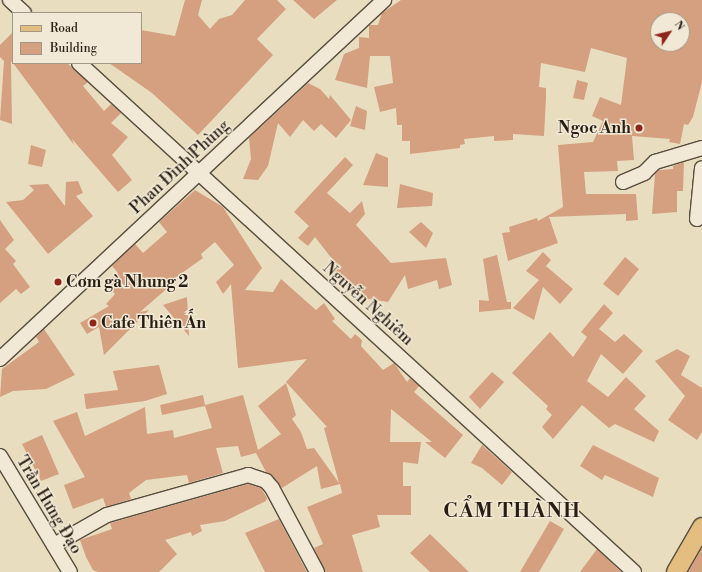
<!DOCTYPE html>
<meta charset="utf-8">
<style>
body{margin:0}
#map{position:relative;width:702px;height:572px;overflow:hidden;background:#e9ddbf;font-family:"Libre Bodoni",serif}
div>[style]{position:absolute}
.building>*{inset:0;background:#d4a080}
.roads{filter:drop-shadow(1px 0 #584d3e) drop-shadow(-1px 0 #584d3e) drop-shadow(0 1px #584d3e) drop-shadow(0 -1px #584d3e)}
.minor>*{height:14px;margin:-7px;padding:0 7px;transform-origin:7px;border-radius:7px;background:#f1e9d5}
.major>*{height:18px;margin:-9px;padding:0 9px;transform-origin:9px;border-radius:9px;background:#e4be80}
.dots>*{width:11px;height:11px;translate:-50% -50%;box-sizing:border-box;border:2px solid #f1e9d5;border-radius:50%}
span{translate:-50% -50%;white-space:nowrap;text-align:center;line-height:1.15;-webkit-text-stroke:3px #f1e9d5;paint-order:stroke}
.poi-label{font-size:16px;color:#271d13;font-weight:700}
.right{translate:-100% -50%;text-align:right}
.left{translate:0 -50%;text-align:left}
.street-label{font-size:16px;color:#271d13}
.district-label{font-size:20px;color:#271d13;font-weight:700;letter-spacing:1px}
.legend{position:absolute;left:12px;top:12px;width:130px;height:52px;box-sizing:border-box;background:#f1e9d5;border:1px solid #a09787;margin:0;padding:5px 7px;list-style:none;font-size:12px;color:#271d13}
.legend li{display:flex;align-items:center;gap:8px;height:20px}
.legend b{width:20px;border:1px solid #a09787}
.north{position:absolute;left:650px;top:12px;width:40px;height:40px;box-sizing:border-box;background:#f1e9d5;border:1px solid #a09787;border-radius:50%;rotate:55deg;font-size:11px;font-weight:700;line-height:16px;text-align:center;color:#271d13}
.north::after{content:'';display:block;margin:auto;width:14px;height:18px;background:#8f2418;clip-path:polygon(50% 0,100% 100%,50% 72%,0 100%)}
</style>
<div id="map">
<div class="building">
<div style="clip-path:polygon(185px 0,202px 0,198px 15px,210px 29px,219px 19px,232px 15px,245px 0,277px 0,286px 9px,257px 39px,273px 55px,198px 135px,152px 93px,109px 63px,141px 63px,141px 30px,175px 36px)"></div>
<div style="clip-path:polygon(293px 0,337px 0,314px 19px)"></div>
<div style="clip-path:polygon(evenodd,401px 0,702px 0,702px 82px,693px 117px,688px 125px,684px 124px,680px 144px,669px 142px,670px 139px,632px 136px,634px 160px,617px 161px,618px 171px,584px 172px,586px 194px,636px 194px,638px 220px,626px 221px,626px 214px,549px 217px,558px 243px,508px 261px,502px 233px,510px 232px,509px 227px,537px 218px,538px 221px,563px 207px,558px 145px,593px 142px,603px 121px,592px 116px,600px 97px,621px 105px,627px 58px,591px 48px,585px 72px,541px 63px,539px 87px,546px 88px,546px 98px,544px 136px,513px 134px,513px 140px,494px 141px,494px 136px,464px 139px,465px 144px,460px 145px,460px 148px,410px 154px,410px 141px,402px 141px,402px 125px,397px 125px,396px 108px,380px 112px,374px 87px,393px 83px,390px 56px,370px 56px,367px 88px,335px 80px,344px 54px,359px 48px,359px 37px,369px 38px,369px 25px,378px 25px,382px 13px,401px 0,658px 20px,682px 20px,682px 44px,658px 44px,658px 20px)"></div>
<div style="clip-path:polygon(13px 32px,13px 63px,11px 61px,12px 124px,0 120px,4px 61px,0 57px,0 45px)"></div>
<div style="clip-path:polygon(13px 63px,67px 63px,88px 82px,83px 86px,104px 111px,111px 104px,121px 113px,111px 123px,128px 137px,112px 155px,132px 180px,118px 192px,72px 139px,74px 145px)"></div>
<div style="clip-path:polygon(577px 80px,588px 83px,584px 100px,573px 98px)"></div>
<div style="clip-path:polygon(308px 83px,320px 89px,329px 99px,330px 95px,351px 120px,336px 138px,321px 124px,314px 131px,303px 120px,290px 137px,278px 123px,268px 166px,258px 180px,243px 179px,251px 159px,249px 138px)"></div>
<div style="clip-path:polygon(356px 106px,367px 111px,365px 130px,350px 126px)"></div>
<div style="clip-path:polygon(31px 145px,46px 150px,42px 167px,28px 164px)"></div>
<div style="clip-path:polygon(376px 153px,388px 158px,388px 187px,363px 185px)"></div>
<div style="clip-path:polygon(345px 157px,353px 165px,327px 193px,350px 213px,362px 201px,365px 214px,356px 225px,391px 263px,446px 258px,452px 285px,439px 289px,437px 280px,408px 289px,405px 275px,388px 302px,357px 297px,331px 269px,336px 264px,315px 237px,308px 246px,298px 238px,309px 226px,294px 212px)"></div>
<div style="clip-path:polygon(684px 162px,683px 191px,677px 191px,677px 212px,652px 214px,655px 174px,659px 170px,673px 169px,673px 166px)"></div>
<div style="clip-path:polygon(78px 181px,83px 193px,76px 196px,93px 216px,48px 254px,6px 202px,23px 200px,34px 190px,29px 185px,48px 184px,65px 206px,66px 182px)"></div>
<div style="clip-path:polygon(400px 184px,433px 193px,432px 206px,397px 208px)"></div>
<div style="clip-path:polygon(195px 190px,223px 207px,262px 268px,245px 290px,273px 292px,281px 279px,316px 310px,324px 303px,335px 319px,332px 321px,351px 339px,355px 334px,362px 340px,361px 346px,383px 370px,394px 363px,407px 382px,410px 378px,419px 386px,414px 392px,463px 435px,445px 458px,425px 442px,432px 442px,391px 409px,390px 442px,421px 442px,418px 464px,403px 462px,403px 486px,411px 486px,411px 515px,377px 515px,380px 527px,352px 535px,363px 572px,325px 572px,314px 548px,323px 544px,307px 507px,342px 493px,340px 484px,321px 489px,317px 466px,282px 488px,266px 472px,256px 453px,241px 457px,238px 446px,216px 448px,223px 473px,189px 483px,187px 475px,146px 480px,129px 493px,131px 499px,106px 507px,103px 498px,73px 509px,64px 485px,85px 477px,53px 421px,77px 412px,85px 436px,145px 407px,147px 434px,173px 430px,174px 438px,212px 428px,205px 406px,162px 415px,160px 405px,203px 395px,205px 405px,243px 395px,258px 450px,281px 434px,258px 406px,286px 383px,296px 415px,292px 419px,301px 432px,307px 449px,314px 448px,339px 483px,324px 428px,327px 427px,286px 382px,307px 359px,238px 368px,231px 284px,223px 294px,216px 282px,234px 265px,215px 242px,201px 254px,203px 258px,168px 283px,170px 286px,140px 312px,149px 310px,104px 355px,99px 327px,87px 334px,80px 323px,109px 306px,106px 304px,115px 294px,106px 283px,118px 273px,112px 266px,135px 244px,143px 253px,167px 232px,159px 222px)"></div>
<div style="clip-path:polygon(0 220px,14px 240px,5px 249px,16px 261px,13px 264px,30px 287px,21px 294px,16px 289px,0 303px)"></div>
<div style="clip-path:polygon(421px 222px,433px 233px,426px 248px,409px 232px)"></div>
<div style="clip-path:polygon(543px 252px,551px 260px,546px 266px,573px 289px,560px 304px,543px 287px,534px 320px,513px 308px,539px 280px,526px 271px)"></div>
<div style="clip-path:polygon(497px 255px,507px 302px,511px 302px,511px 309px,479px 312px,479px 300px,489px 301px,483px 259px)"></div>
<div style="clip-path:polygon(625px 257px,639px 269px,618px 296px,603px 284px)"></div>
<div style="clip-path:polygon(187px 297px,189px 336px,163px 305px)"></div>
<div style="clip-path:polygon(604px 304px,613px 313px,599px 329px,615px 342px,624px 334px,643px 351px,623px 374px,601px 354px,587px 381px,608px 397px,626px 377px,646px 396px,634px 409px,659px 431px,654px 442px,615px 424px,609px 428px,582px 405px,553px 439px,542px 427px,552px 415px,546px 409px,548px 406px,512px 373px,550px 332px,573px 357px,587px 337px,581px 332px)"></div>
<div style="clip-path:polygon(44px 329px,75px 375px,46px 389px,13px 391px,0 397px,2px 369px,39px 342px,36px 337px)"></div>
<div style="clip-path:polygon(677px 349px,690px 356px,681px 375px,702px 388px,702px 432px,697px 440px,668px 420px,685px 396px,655px 361px)"></div>
<div style="clip-path:polygon(159px 365px,167px 394px,145px 401px,86px 409px,84px 394px,118px 390px,113px 371px)"></div>
<div style="clip-path:polygon(492px 372px,504px 382px,480px 409px,469px 397px)"></div>
<div style="clip-path:polygon(42px 435px,59px 474px,41px 481px,22px 444px)"></div>
<div style="clip-path:polygon(482px 445px,512px 472px,502px 485px,482px 468px,471px 463px)"></div>
<div style="clip-path:polygon(593px 445px,659px 478px,653px 497px,605px 475px,602px 480px,580px 466px)"></div>
<div style="clip-path:polygon(248px 484px,261px 488px,267px 498px,266px 501px,225px 521px,200px 525px,202px 531px,192px 536px,191px 532px,165px 540px,177px 554px,159px 572px,98px 572px,93px 570px,86px 557px,80px 540px,112px 529px,110px 523px)"></div>
<div style="clip-path:polygon(279px 519px,307px 572px,265px 572px,245px 533px)"></div>
<div style="clip-path:polygon(550px 521px,564px 529px,539px 572px,520px 572px)"></div>
<div style="clip-path:polygon(430px 534px,469px 572px,430px 572px,410px 553px)"></div>
<div style="clip-path:polygon(702px 548px,702px 572px,688px 572px)"></div>
<div style="clip-path:polygon(597px 549px,621px 572px,580px 572px)"></div>
</div>
<div class="roads">
<div class="minor">
<div style="left:10px;top:0;width:19px;rotate:43deg"></div>
<div style="left:79px;top:63px;width:753px;rotate:42.52deg"></div>
<div style="left:623px;top:182px;width:23px;rotate:-23deg"></div>
<div style="left:644px;top:173px;width:16px;rotate:-45deg"></div>
<div style="left:655px;top:162px;width:49px;rotate:-16.6deg"></div>
<div style="left:697px;top:219px;width:51px;rotate:-84.4deg"></div>
<div style="left:0;top:359px;width:526px;rotate:-43.07deg"></div>
<div style="left:0;top:456px;width:135px;rotate:58.9deg"></div>
<div style="left:54px;top:545px;width:61px;rotate:-29.5deg"></div>
<div style="left:107px;top:515px;width:147px;rotate:-15.8deg"></div>
<div style="left:248px;top:475px;width:19px;rotate:18deg"></div>
<div style="left:266px;top:481px;width:9px;rotate:49deg"></div>
<div style="left:272px;top:488px;width:95px;rotate:61.8deg"></div>
</div>
<div class="major">
<div style="left:676px;top:572px;width:52px;rotate:-60deg"></div>
</div>
</div>
<div class="dots">
<div style="left:639px;top:128px;background:#8f2418"></div>
<div style="left:58px;top:282px;background:#8f2418"></div>
<div style="left:93px;top:323px;background:#8f2418"></div>
</div>
<div class="poi-label">
<span class="right" style="left:631px;top:128px">Ngoc Anh</span>
<span class="left" style="left:66px;top:282px">Cơm gà Nhung 2</span>
<span class="left" style="left:101px;top:323px">Cafe Thiên Ấn</span>
</div>
<div class="street-label">
<span style="left:180px;top:167px;rotate:-43deg">Phan Đình Phùng</span>
<span style="left:368px;top:304px;rotate:42deg">Nguyễn Nghiêm</span>
<span style="left:49px;top:505px;rotate:59deg">Trần Hưng Đạo</span>
</div>
<div class="district-label">
<span style="left:512px;top:511px">CẨM THÀNH</span>
</div>
<ul class="legend">
<li><b style="height:5px;background:#e4be80"></b>Road</li>
<li><b style="height:11px;background:#d4a080"></b>Building</li>
</ul>
<div class="north">N</div>
</div>
